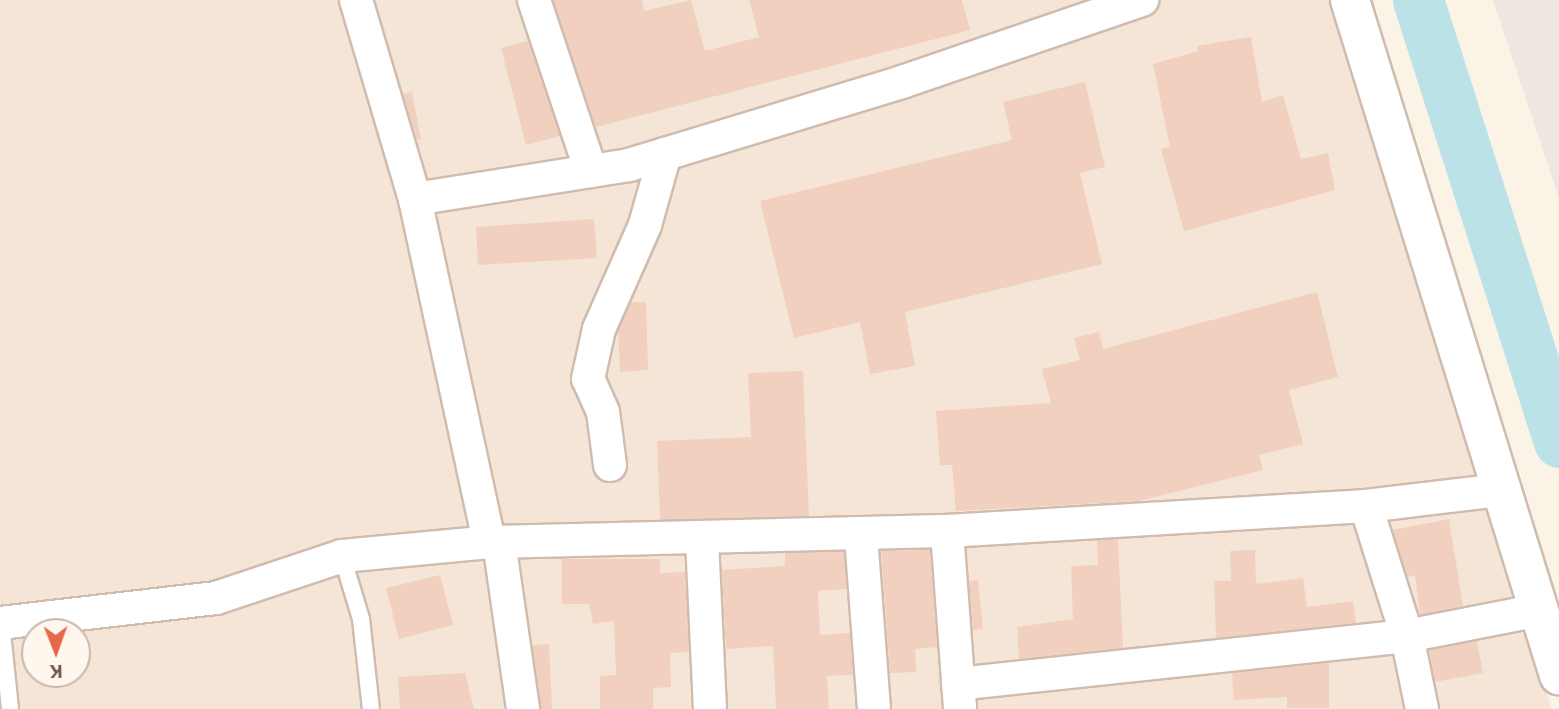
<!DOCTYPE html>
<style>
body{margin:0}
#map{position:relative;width:1559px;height:709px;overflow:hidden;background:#fcf3e7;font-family:"IBM Plex Sans",sans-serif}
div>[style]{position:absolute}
.residential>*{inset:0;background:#f4e5d6}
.industrial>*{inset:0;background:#ede6e1}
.river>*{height:51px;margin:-25.5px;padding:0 25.5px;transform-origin:25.5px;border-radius:25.5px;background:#bbe2e6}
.building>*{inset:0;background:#f2d0bf}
.roads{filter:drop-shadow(2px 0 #d0bcaf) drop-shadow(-2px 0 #d0bcaf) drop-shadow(0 2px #d0bcaf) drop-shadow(0 -2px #d0bcaf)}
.service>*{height:16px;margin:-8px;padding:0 8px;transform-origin:8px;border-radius:8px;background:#fff}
.minor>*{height:32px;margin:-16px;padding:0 16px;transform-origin:16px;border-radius:16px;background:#fff}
.tertiary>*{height:38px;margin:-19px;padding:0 19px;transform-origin:19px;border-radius:19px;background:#fff}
span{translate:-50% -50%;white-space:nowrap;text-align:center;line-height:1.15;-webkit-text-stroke:7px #fff7ee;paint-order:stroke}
.north{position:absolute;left:21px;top:618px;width:70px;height:70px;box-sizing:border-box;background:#fff7ee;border:2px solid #c8b7ad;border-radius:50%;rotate:179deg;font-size:19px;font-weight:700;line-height:28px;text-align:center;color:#76584b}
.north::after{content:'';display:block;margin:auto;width:24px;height:32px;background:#e5674e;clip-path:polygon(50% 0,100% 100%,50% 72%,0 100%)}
</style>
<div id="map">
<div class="residential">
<div style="clip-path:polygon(evenodd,0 0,1373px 0,1551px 709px,0 709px,0 0,35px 632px,77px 632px,77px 674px,35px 674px,35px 632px)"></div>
</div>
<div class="industrial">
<div style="clip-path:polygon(1493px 0,1559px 0,1559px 198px)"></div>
</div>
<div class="river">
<div style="left:1418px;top:0;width:464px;rotate:72.3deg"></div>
</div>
<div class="building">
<div style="clip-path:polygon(553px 0,642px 0,644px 11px,691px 0,705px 51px,759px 37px,749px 0,962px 0,970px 30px,596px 127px)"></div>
<div style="clip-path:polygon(1251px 37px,1262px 102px,1283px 95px,1301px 159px,1328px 153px,1335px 190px,1184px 231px,1161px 149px,1170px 147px,1153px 64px,1198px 51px,1197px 46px)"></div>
<div style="clip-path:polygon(528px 41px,560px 136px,526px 145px,501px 48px)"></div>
<div style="clip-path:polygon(1085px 82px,1105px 167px,1080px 173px,1102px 264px,905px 312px,915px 366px,870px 374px,860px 322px,794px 338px,760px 201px,1012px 140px,1003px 102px)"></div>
<div style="clip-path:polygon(412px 92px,421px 139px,417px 140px,403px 94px)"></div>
<div style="clip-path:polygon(594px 219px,597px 258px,478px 265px,476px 227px)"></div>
<div style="clip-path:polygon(1317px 292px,1338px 377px,1289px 390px,1303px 444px,1259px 455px,1263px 470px,1139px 501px,956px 511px,952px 465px,940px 465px,936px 411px,1051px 403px,1042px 369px,1080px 360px,1074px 338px,1099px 332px,1103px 349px)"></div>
<div style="clip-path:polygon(631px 302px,646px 302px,648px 370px,620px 372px,618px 331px)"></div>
<div style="clip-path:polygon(803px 371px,809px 516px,660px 520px,657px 441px,751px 437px,748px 373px)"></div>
<div style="clip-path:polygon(1449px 519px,1463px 606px,1420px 615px,1415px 575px,1408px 577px,1393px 530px)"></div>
<div style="clip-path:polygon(1118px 539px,1123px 648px,1019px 659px,1017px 627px,1073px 619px,1071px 566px,1098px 565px,1097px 540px)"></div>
<div style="clip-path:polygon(930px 550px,937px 647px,915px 649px,916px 672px,890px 673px,881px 551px)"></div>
<div style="clip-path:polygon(1255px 550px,1256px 584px,1303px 578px,1307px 607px,1353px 601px,1356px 623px,1216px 638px,1214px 581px,1231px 581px,1230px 551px)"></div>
<div style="clip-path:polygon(844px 552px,847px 589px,818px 591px,820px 635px,850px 633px,853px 675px,827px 676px,829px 709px,776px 709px,773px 646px,726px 649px,722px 570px,785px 566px,785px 553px)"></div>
<div style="clip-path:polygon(562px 559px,660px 559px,660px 573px,685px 572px,689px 652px,670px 653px,671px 687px,653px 688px,653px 709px,600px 709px,600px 676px,616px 675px,614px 621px,593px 624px,589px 604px,562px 604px)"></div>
<div style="clip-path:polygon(440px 575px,453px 625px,399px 639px,386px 588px)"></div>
<div style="clip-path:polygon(978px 580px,983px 629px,973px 630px,969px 581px)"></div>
<div style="clip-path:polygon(1477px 641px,1483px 673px,1435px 682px,1429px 650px)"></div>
<div style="clip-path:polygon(549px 644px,552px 709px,541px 709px,532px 645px)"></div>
<div style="clip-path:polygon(1329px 663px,1329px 708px,1287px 708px,1287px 697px,1234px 700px,1232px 673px)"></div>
<div style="clip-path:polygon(465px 673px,474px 709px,400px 709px,398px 677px)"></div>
</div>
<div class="roads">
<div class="service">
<div style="left:342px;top:556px;width:66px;rotate:73.2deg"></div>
<div style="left:361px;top:619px;width:91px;rotate:83.7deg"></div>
<div style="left:1px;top:623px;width:86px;rotate:84deg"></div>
</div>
<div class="minor">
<div style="left:356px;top:0;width:208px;rotate:73.5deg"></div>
<div style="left:415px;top:199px;width:351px;rotate:77.8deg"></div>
<div style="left:534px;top:0;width:180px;rotate:71.6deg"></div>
<div style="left:415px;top:199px;width:217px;rotate:-9deg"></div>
<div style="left:629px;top:165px;width:285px;rotate:-16.9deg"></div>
<div style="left:902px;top:82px;width:254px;rotate:-18.9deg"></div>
<div style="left:610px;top:465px;width:53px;rotate:-97.5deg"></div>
<div style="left:603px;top:412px;width:36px;rotate:-114deg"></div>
<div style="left:588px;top:379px;width:51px;rotate:-77.6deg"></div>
<div style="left:599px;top:329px;width:114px;rotate:-66.1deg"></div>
<div style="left:645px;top:225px;width:74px;rotate:-74.3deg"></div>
<div style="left:1366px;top:506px;width:136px;rotate:72.5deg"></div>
<div style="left:1407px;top:636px;width:75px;rotate:78.4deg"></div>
<div style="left:947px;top:531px;width:178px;rotate:85.8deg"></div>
<div style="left:861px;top:536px;width:173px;rotate:85.7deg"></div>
<div style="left:702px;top:540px;width:169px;rotate:87.3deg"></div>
<div style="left:499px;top:542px;width:169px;rotate:81.8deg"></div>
<div style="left:0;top:623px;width:217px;rotate:-6.6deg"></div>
<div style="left:216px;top:598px;width:133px;rotate:-18.4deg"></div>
<div style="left:342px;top:556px;width:148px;rotate:-5.4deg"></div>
<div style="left:489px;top:542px;width:458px;rotate:-1.4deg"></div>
<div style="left:947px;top:531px;width:420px;rotate:-3.4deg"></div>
<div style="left:1366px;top:506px;width:136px;rotate:-6.8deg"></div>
<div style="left:958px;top:684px;width:452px;rotate:-6.1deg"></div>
<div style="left:1407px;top:636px;width:135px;rotate:-11.1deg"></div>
</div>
<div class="tertiary">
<div style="left:1350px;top:0;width:707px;rotate:72.8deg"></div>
</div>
</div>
<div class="north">K</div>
</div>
